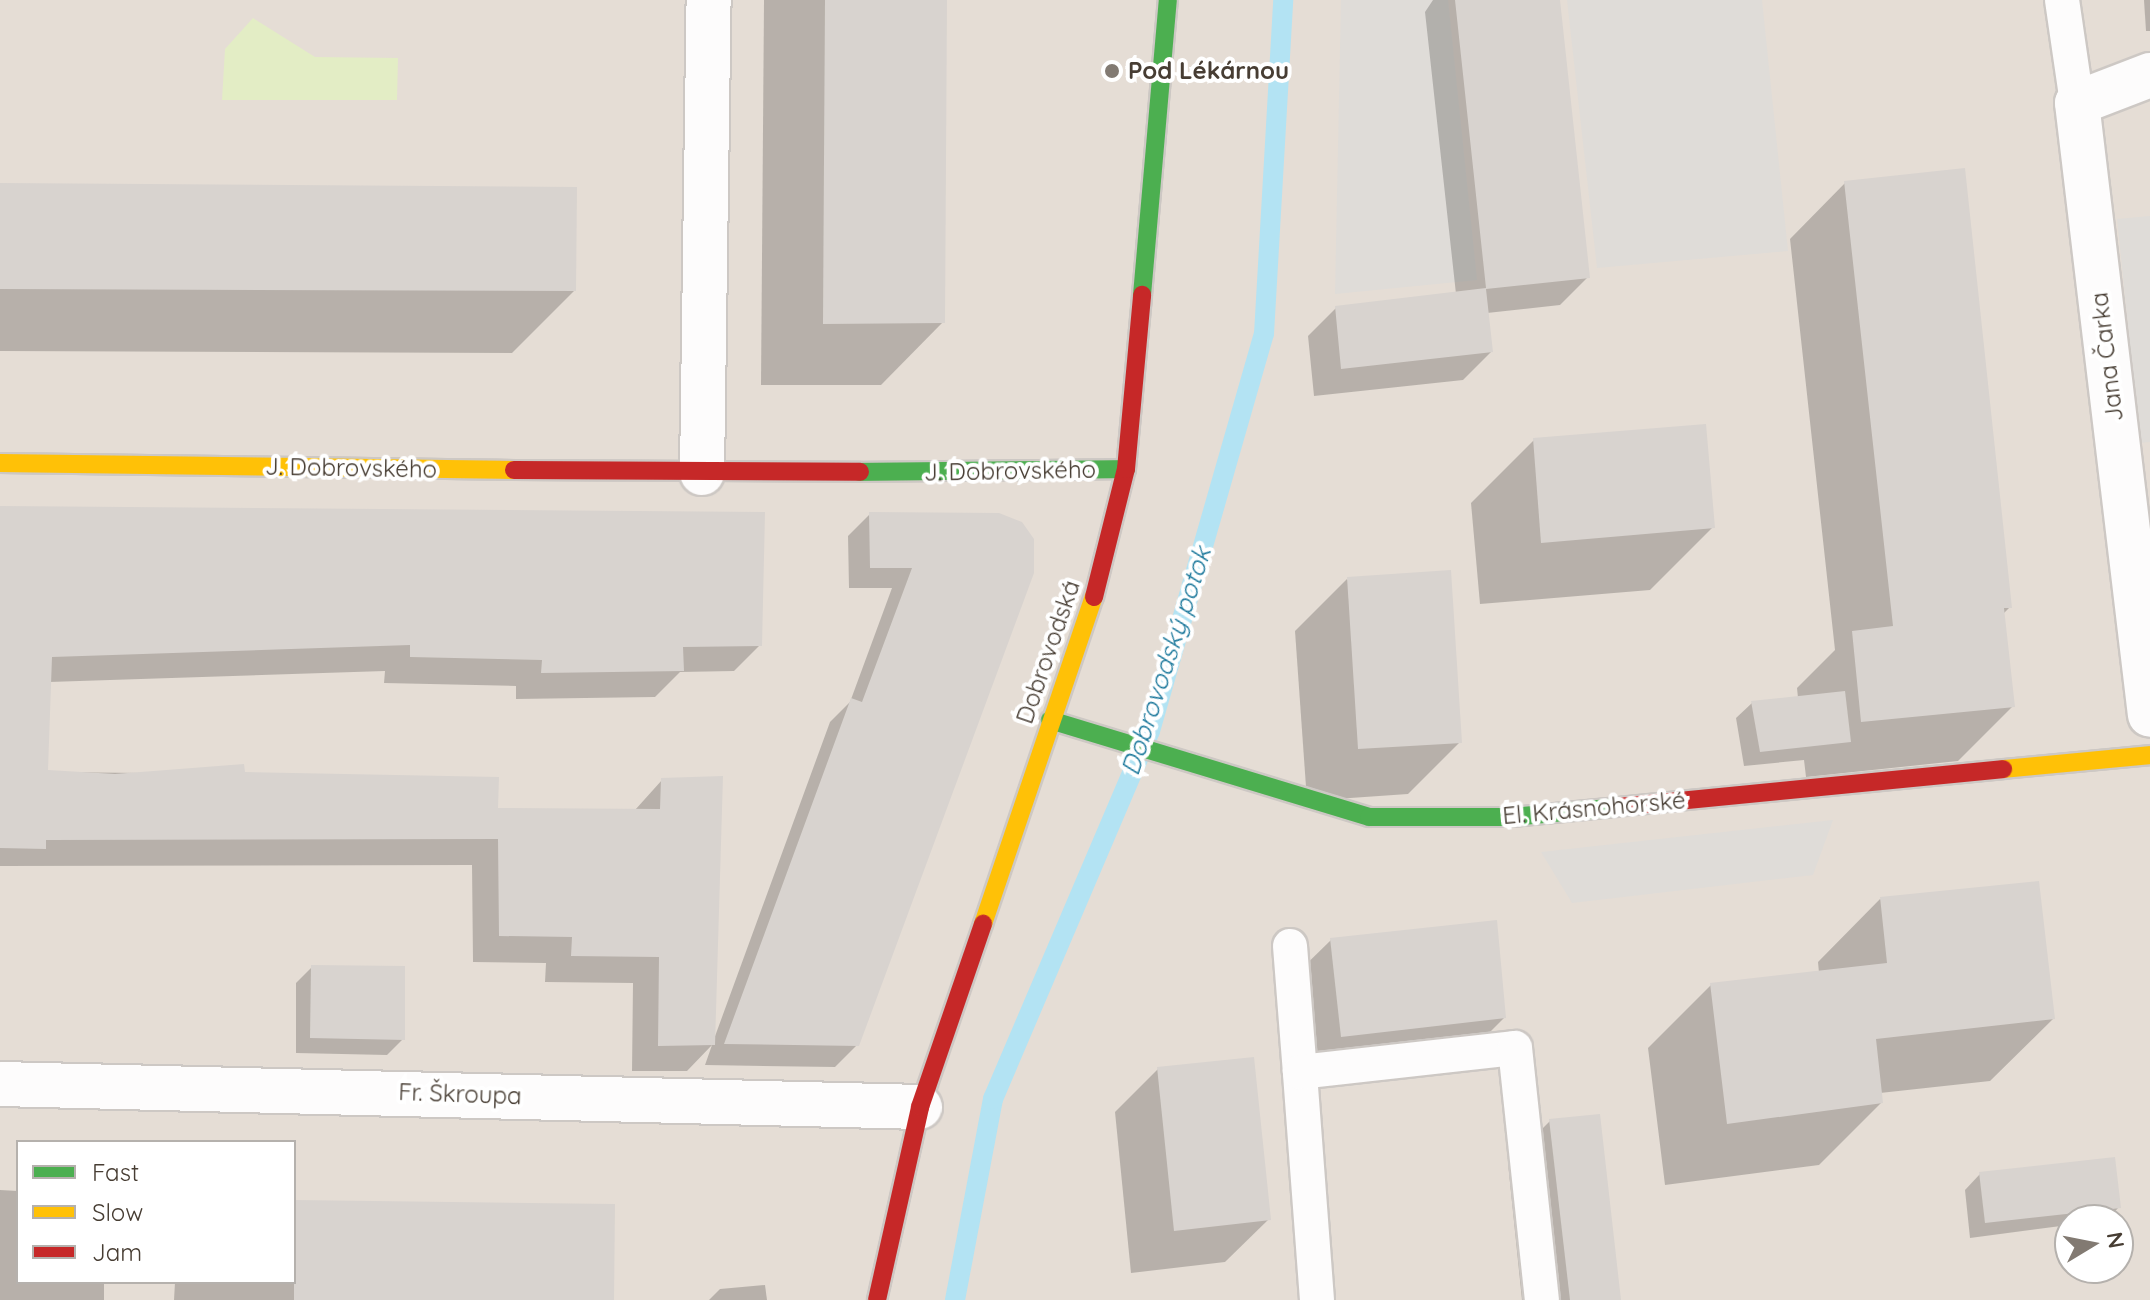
<!DOCTYPE html>
<meta charset="utf-8">
<style>
body{margin:0}
#map{position:relative;width:2150px;height:1300px;overflow:hidden;background:#f0ece8;font-family:Quicksand,sans-serif}
div>[style]{position:absolute}
.residential>*{inset:0;background:#e5ddd5}
.green>*{inset:0;background:#e3edc5}
.parking>*{inset:0;background:#dfdcd8}
.shadow>*{inset:0;background:#0003}
.stream>*{height:20px;margin:-10px;padding:0 10px;transform-origin:10px;border-radius:10px;background:#b3e3f3}
.building>*{inset:0;background:#d8d3cf}
.roads{filter:drop-shadow(2px 0 #cdc8c4) drop-shadow(-2px 0 #cdc8c4) drop-shadow(0 2px #cdc8c4) drop-shadow(0 -2px #cdc8c4)}
.lane>*{height:34px;margin:-17px;padding:0 17px;transform-origin:17px;border-radius:17px;background:#fdfcfc}
.street>*{height:44px;margin:-22px;padding:0 22px;transform-origin:22px;border-radius:22px;background:#fdfcfc}
.fast>*{height:18px;margin:-9px;padding:0 9px;transform-origin:9px;border-radius:9px;background:#4caf50}
.slow>*{height:18px;margin:-9px;padding:0 9px;transform-origin:9px;border-radius:9px;background:#ffc107}
.jam>*{height:18px;margin:-9px;padding:0 9px;transform-origin:9px;border-radius:9px;background:#c62828}
.dots>*{width:22px;height:22px;translate:-50% -50%;box-sizing:border-box;border:4px solid #fff;border-radius:50%}
span{translate:-50% -50%;white-space:nowrap;text-align:center;line-height:1.15;-webkit-text-stroke:8px #fff;paint-order:stroke}
.poi-label{font-size:24px;color:#473d33;font-weight:700}
.left{translate:0 -50%;text-align:left}
.street-label{font-size:24px;color:#473d33}
.water-label{font-size:26px;color:#1d799c;font-style:italic}
.legend{position:absolute;left:16px;top:1140px;width:280px;height:144px;box-sizing:border-box;background:#fff;border:2px solid #b5b1ad;margin:0;padding:10px 14px;list-style:none;font-size:24px;color:#473d33}
.legend li{display:flex;align-items:center;gap:16px;height:40px}
.legend b{width:40px;border:2px solid #b5b1ad}
.north{position:absolute;left:2054px;top:1204px;width:80px;height:80px;box-sizing:border-box;background:#fff;border:2px solid #b5b1ad;border-radius:50%;rotate:80deg;font-size:22px;font-weight:700;line-height:32px;text-align:center;color:#473d33}
.north::after{content:'';display:block;margin:auto;width:28px;height:36px;background:#827a72;clip-path:polygon(50% 0,100% 100%,50% 72%,0 100%)}
</style>
<div id="map">
<div class="residential">
<div style="clip-path:polygon(evenodd,0 0,2150px 0,2150px 1300px,0 1300px,0 0,18px 1142px,294px 1142px,294px 1282px,18px 1282px,18px 1142px,0 0,2070px 1220px,2118px 1220px,2118px 1268px,2070px 1268px,2070px 1220px)"></div>
</div>
<div class="green">
<div style="clip-path:polygon(253px 18px,315px 57px,398px 58px,397px 100px,222px 100px,225px 49px)"></div>
</div>
<div class="parking">
<div style="clip-path:polygon(1341px 0,1448px 0,1477px 280px,1335px 294px)"></div>
<div style="clip-path:polygon(1567px 0,1762px 0,1788px 251px,1597px 268px)"></div>
<div style="clip-path:polygon(2150px 216px,2150px 442px,2140px 443px,2117px 219px)"></div>
<div style="clip-path:polygon(1833px 820px,1813px 875px,1572px 903px,1541px 852px)"></div>
</div>
<div class="shadow">
<div style="clip-path:polygon(764px 0,945px 0,943px 322px,881px 385px,761px 385px)"></div>
<div style="clip-path:polygon(1433px 0,1558px 0,1588px 277px,1560px 305px,1487px 313px,1491px 352px,1463px 380px,1314px 396px,1308px 336px,1336px 308px,1456px 294px,1425px 12px)"></div>
<div style="clip-path:polygon(2144px 0,2150px 0,2150px 31px,2146px 31px)"></div>
<div style="clip-path:polygon(1845px 183px,2010px 607px,2003px 614px,2013px 706px,1958px 761px,1806px 777px,1804px 760px,1744px 766px,1736px 718px,1752px 703px,1798px 698px,1797px 688px,1835px 650px,1790px 239px)"></div>
<div style="clip-path:polygon(0 185px,574px 291px,512px 353px,0 351px)"></div>
<div style="clip-path:polygon(1534px 440px,1713px 527px,1650px 590px,1480px 604px,1471px 503px)"></div>
<div style="clip-path:polygon(0 508px,760px 645px,734px 671px,680px 672px,655px 697px,516px 699px,516px 686px,384px 683px,385px 671px,49px 682px,46px 772px,243px 774px,496px 810px,635px 810px,662px 780px,714px 1039px,830px 722px,850px 702px,892px 588px,849px 588px,848px 536px,870px 514px,999px 515px,857px 1045px,835px 1067px,705px 1065px,712px 1045px,687px 1071px,632px 1071px,633px 983px,545px 982px,546px 963px,473px 962px,472px 865px,0 866px)"></div>
<div style="clip-path:polygon(1347px 579px,1460px 742px,1408px 794px,1307px 801px,1295px 631px)"></div>
<div style="clip-path:polygon(1880px 899px,2053px 1019px,1990px 1081px,1880px 1093px,1881px 1103px,1819px 1165px,1665px 1185px,1648px 1048px,1711px 985px,1819px 973px,1818px 962px)"></div>
<div style="clip-path:polygon(1331px 940px,1504px 1018px,1461px 1061px,1299px 1079px,1287px 983px)"></div>
<div style="clip-path:polygon(312px 967px,403px 1039px,387px 1055px,296px 1053px,296px 983px)"></div>
<div style="clip-path:polygon(1158px 1069px,1269px 1219px,1225px 1262px,1131px 1273px,1115px 1112px)"></div>
<div style="clip-path:polygon(1550px 1121px,1619px 1300px,1522px 1300px,1508px 1163px)"></div>
<div style="clip-path:polygon(1980px 1174px,2119px 1207px,2107px 1220px,1970px 1238px,1965px 1190px)"></div>
<div style="clip-path:polygon(0 1190px,18px 1191px,18px 1282px,104px 1282px,104px 1300px,0 1300px)"></div>
<div style="clip-path:polygon(294px 1202px,612px 1300px,174px 1300px,175px 1282px,294px 1282px)"></div>
<div style="clip-path:polygon(765px 1285px,767px 1300px,709px 1300px,720px 1289px)"></div>
</div>
<div class="stream">
<div style="left:955px;top:1300px;width:205px;rotate:-79.3deg"></div>
<div style="left:993px;top:1099px;width:400px;rotate:-66.9deg"></div>
<div style="left:1150px;top:731px;width:413px;rotate:-74deg"></div>
<div style="left:1264px;top:334px;width:335px;rotate:-86.7deg"></div>
</div>
<div class="building">
<div style="clip-path:polygon(825px 0,947px 0,945px 323px,823px 324px)"></div>
<div style="clip-path:polygon(1455px 0,1560px 0,1590px 278px,1486px 289px,1493px 352px,1341px 369px,1335px 306px,1486px 288px)"></div>
<div style="clip-path:polygon(1965px 168px,2012px 608px,2004px 608px,2015px 707px,1861px 722px,1852px 631px,1893px 626px,1844px 181px)"></div>
<div style="clip-path:polygon(0 183px,577px 187px,576px 291px,0 289px)"></div>
<div style="clip-path:polygon(1706px 424px,1715px 528px,1541px 543px,1533px 438px)"></div>
<div style="clip-path:polygon(0 506px,765px 512px,762px 646px,683px 647px,684px 671px,541px 673px,542px 660px,410px 657px,410px 645px,52px 657px,48px 770px,115px 774px,244px 764px,245px 772px,499px 777px,498px 808px,660px 809px,661px 778px,723px 776px,715px 1045px,658px 1046px,659px 957px,571px 956px,572px 937px,499px 936px,498px 839px,46px 840px,46px 849px,0 848px)"></div>
<div style="clip-path:polygon(869px 512px,999px 513px,1022px 522px,1034px 539px,1034px 573px,859px 1046px,724px 1044px,851px 698px,862px 702px,912px 568px,870px 568px)"></div>
<div style="clip-path:polygon(1451px 570px,1462px 743px,1358px 749px,1347px 577px)"></div>
<div style="clip-path:polygon(1845px 691px,1851px 742px,1760px 752px,1751px 701px)"></div>
<div style="clip-path:polygon(2039px 881px,2055px 1019px,1876px 1039px,1883px 1103px,1727px 1124px,1710px 983px,1887px 963px,1880px 897px)"></div>
<div style="clip-path:polygon(1497px 920px,1506px 1018px,1341px 1037px,1330px 938px)"></div>
<div style="clip-path:polygon(311px 965px,405px 966px,405px 1040px,310px 1038px)"></div>
<div style="clip-path:polygon(1254px 1057px,1271px 1220px,1174px 1231px,1157px 1067px)"></div>
<div style="clip-path:polygon(1600px 1114px,1621px 1300px,1570px 1300px,1549px 1119px)"></div>
<div style="clip-path:polygon(2115px 1157px,2121px 1208px,1985px 1223px,1979px 1172px)"></div>
<div style="clip-path:polygon(294px 1200px,615px 1204px,614px 1300px,294px 1300px)"></div>
</div>
<div class="roads">
<div class="lane">
<div style="left:2062px;top:0;width:104px;rotate:81.7deg"></div>
<div style="left:1290px;top:946px;width:126px;rotate:85.5deg"></div>
<div style="left:1317px;top:1300px;width:229px;rotate:-94.3deg"></div>
<div style="left:1300px;top:1072px;width:216px;rotate:-6.4deg"></div>
<div style="left:1515px;top:1048px;width:253px;rotate:83.9deg"></div>
</div>
<div class="street">
<div style="left:2150px;top:75px;width:78px;rotate:159deg"></div>
<div style="left:2077px;top:103px;width:616px;rotate:83.2deg"></div>
<div style="left:702px;top:473px;width:473px;rotate:-89.2deg"></div>
<div style="left:0;top:1084px;width:920px;rotate:1.43deg"></div>
</div>
<div class="fast">
<div style="left:1142px;top:295px;width:296px;rotate:-85deg"></div>
<div style="left:860px;top:472px;width:266px;rotate:-0.6deg"></div>
<div style="left:1050px;top:720px;width:333px;rotate:16.9deg"></div>
<div style="left:1369px;top:817px;width:143px"></div>
<div style="left:1512px;top:817px;width:105px;rotate:-5.4deg"></div>
</div>
<div class="slow">
<div style="left:0;top:463px;width:514px;rotate:0.78deg"></div>
<div style="left:2003px;top:769px;width:148px;rotate:-5.4deg"></div>
<div style="left:983px;top:924px;width:345px;rotate:-71.3deg"></div>
</div>
<div class="jam">
<div style="left:514px;top:470px;width:346px;rotate:0.3deg"></div>
<div style="left:1094px;top:597px;width:132px;rotate:-76deg"></div>
<div style="left:1126px;top:469px;width:175px;rotate:-84.7deg"></div>
<div style="left:1617px;top:807px;width:388px;rotate:-5.6deg"></div>
<div style="left:877px;top:1300px;width:198px;rotate:-77.4deg"></div>
<div style="left:920px;top:1107px;width:194px;rotate:-71deg"></div>
</div>
</div>
<div class="dots">
<div style="left:1112px;top:71px;background:#827a72"></div>
</div>
<div class="poi-label">
<span class="left" style="left:1128px;top:71px">Pod Lékárnou</span>
</div>
<div class="street-label">
<span style="left:2107px;top:357px;rotate:-97deg">Jana Čarka</span>
<span style="left:351px;top:468px;rotate:1deg">J. Dobrovského</span>
<span style="left:1010px;top:471px;rotate:-1deg">J. Dobrovského</span>
<span style="left:1048px;top:652px;rotate:-71deg">Dobrovodská</span>
<span style="left:1594px;top:808px;rotate:-5deg">El. Krásnohorské</span>
<span style="left:460px;top:1094px;rotate:2deg">Fr. Škroupa</span>
</div>
<div class="water-label">
<span style="left:1166px;top:661px;rotate:-72deg">Dobrovodský potok</span>
</div>
<ul class="legend">
<li><b style="height:10px;background:#4caf50"></b>Fast</li>
<li><b style="height:10px;background:#ffc107"></b>Slow</li>
<li><b style="height:10px;background:#c62828"></b>Jam</li>
</ul>
<div class="north">N</div>
</div>
